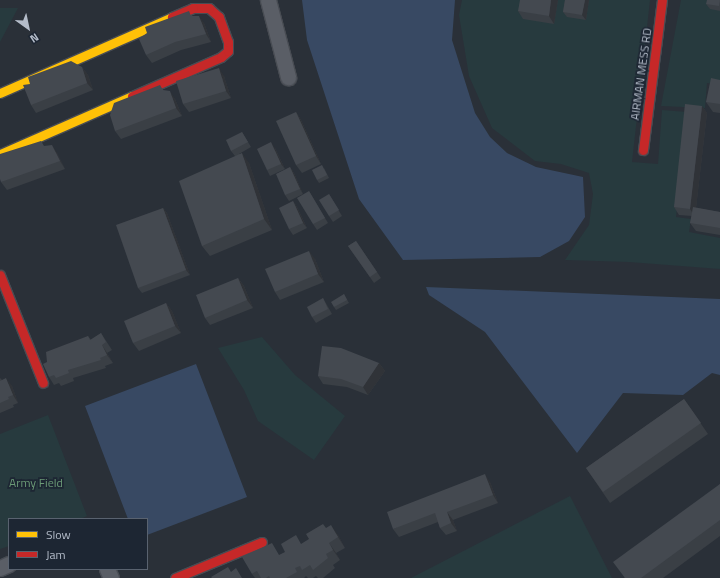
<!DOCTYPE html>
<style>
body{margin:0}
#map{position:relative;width:720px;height:578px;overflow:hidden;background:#2a3038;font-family:"Titillium Web",sans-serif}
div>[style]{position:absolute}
.green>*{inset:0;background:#273a3e}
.water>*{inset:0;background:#384963}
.roads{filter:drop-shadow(1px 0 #484c53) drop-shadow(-1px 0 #484c53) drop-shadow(0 1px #484c53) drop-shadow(0 -1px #484c53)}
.street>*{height:15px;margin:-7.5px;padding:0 7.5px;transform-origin:7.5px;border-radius:7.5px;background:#5a5e66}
.slow>*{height:9px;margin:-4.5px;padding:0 4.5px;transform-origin:4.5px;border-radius:4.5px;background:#ffc107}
.jam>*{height:9px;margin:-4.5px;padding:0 4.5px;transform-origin:4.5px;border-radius:4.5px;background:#c62828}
.wall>*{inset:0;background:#3a3f45}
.shaded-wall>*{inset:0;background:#303338}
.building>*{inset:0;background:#444950}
span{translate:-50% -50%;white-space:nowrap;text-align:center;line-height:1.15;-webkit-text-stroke:3.5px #1d2633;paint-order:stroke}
.street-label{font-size:12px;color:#b4bcc9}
.park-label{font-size:12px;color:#6b9a76}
.legend{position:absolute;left:8px;top:518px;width:140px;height:52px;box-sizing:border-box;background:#1d2633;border:1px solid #59626f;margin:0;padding:5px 7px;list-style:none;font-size:12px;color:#b4bcc9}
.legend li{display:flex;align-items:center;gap:8px;height:20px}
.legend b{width:20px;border:1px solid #59626f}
.north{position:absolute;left:8px;top:8px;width:40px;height:40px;-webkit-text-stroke:3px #1d2633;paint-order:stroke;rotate:147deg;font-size:11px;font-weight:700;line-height:16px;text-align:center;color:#b4bcc9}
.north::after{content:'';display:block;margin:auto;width:14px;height:18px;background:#b4bcc9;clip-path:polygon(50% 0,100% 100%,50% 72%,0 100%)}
</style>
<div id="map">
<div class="green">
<div style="clip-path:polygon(462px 0,650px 0,632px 162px,658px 164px,662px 110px,687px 112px,676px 217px,691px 219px,689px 232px,720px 238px,720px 269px,629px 262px,565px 260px,589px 225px,593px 194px,589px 173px,561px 164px,535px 161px,492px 128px,469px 76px,459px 15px)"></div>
<div style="clip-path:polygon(681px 0,720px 0,720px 85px,707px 83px,705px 108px,661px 106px)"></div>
<div style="clip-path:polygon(0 8px,18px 8px,0 42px)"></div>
<div style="clip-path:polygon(262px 337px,295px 375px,345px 416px,314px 460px,258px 421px,244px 390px,218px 348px)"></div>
<div style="clip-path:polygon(48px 415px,87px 516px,80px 519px,9px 519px,9px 546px,0 549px,0 434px)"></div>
<div style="clip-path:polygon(570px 496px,612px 578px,411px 578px)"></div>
</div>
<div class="water">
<div style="clip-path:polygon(302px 0,455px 0,452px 40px,475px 113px,490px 137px,507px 153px,536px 167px,583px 177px,585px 217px,569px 241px,540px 257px,403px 260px,359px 199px,307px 40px)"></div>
<div style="clip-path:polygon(426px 287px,720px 299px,720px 375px,712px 373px,683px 395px,623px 393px,577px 453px,485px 332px,429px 295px)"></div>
<div style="clip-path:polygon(196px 364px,247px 497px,147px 535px,147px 519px,128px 519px,85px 406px)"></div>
</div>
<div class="roads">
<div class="street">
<div style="left:268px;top:0;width:80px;rotate:75.4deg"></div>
<div style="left:0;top:568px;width:10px;rotate:-24deg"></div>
<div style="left:107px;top:569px;width:10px;rotate:66deg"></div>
</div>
<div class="slow">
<div style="left:0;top:93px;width:188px;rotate:-23.8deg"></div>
<div style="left:0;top:154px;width:144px;rotate:-23.7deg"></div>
</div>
<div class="jam">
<div style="left:132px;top:96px;width:97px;rotate:-23.7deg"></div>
<div style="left:221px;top:57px;width:9px;rotate:-41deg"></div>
<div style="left:228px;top:51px;width:9px;rotate:-90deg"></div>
<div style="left:228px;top:42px;width:27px;rotate:-110deg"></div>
<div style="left:219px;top:17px;width:13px;rotate:-138deg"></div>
<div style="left:209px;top:8px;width:16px;rotate:180deg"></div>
<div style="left:193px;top:8px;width:23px;rotate:157deg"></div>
<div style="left:643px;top:150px;width:151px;rotate:-82.8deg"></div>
<div style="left:0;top:275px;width:116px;rotate:68.3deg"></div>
<div style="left:175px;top:578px;width:94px;rotate:-22.5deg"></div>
</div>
</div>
<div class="wall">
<div style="clip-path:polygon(558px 0,554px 24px,523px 19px,518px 11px)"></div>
<div style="clip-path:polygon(565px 0,589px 0,586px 20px,567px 17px,563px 12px)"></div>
<div style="clip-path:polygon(720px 0,720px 11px,710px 9px,706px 4px)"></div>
<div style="clip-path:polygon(192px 16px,204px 23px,211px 42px,181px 50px,152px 63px,146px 55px)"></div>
<div style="clip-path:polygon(82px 67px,88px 75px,93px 90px,36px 113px,31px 105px,30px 84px)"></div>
<div style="clip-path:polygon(224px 76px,231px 98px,189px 112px,183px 104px)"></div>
<div style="clip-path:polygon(720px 80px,720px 113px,713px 112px,706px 102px)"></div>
<div style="clip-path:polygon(163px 90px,175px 99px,182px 116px,121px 139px,115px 131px)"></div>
<div style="clip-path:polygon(702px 106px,707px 113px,696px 208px,720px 212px,720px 235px,696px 231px,690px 223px,692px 216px,679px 215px,674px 207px)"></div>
<div style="clip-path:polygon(296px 112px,301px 120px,321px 164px,302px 173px,296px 165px)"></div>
<div style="clip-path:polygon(242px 132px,251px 147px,239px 154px,249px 163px,272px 230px,210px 256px,202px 246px,235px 156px,231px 151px)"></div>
<div style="clip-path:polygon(45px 146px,57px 153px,65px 169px,7px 190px,1px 182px)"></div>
<div style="clip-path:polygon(275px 148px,285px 169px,270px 176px,267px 170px)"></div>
<div style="clip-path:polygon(290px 167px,294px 173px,303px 194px,289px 201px,285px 195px)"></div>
<div style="clip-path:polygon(324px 168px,329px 178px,319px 183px,317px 180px)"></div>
<div style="clip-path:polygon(309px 191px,328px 223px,317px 230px,313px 224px)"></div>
<div style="clip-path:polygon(329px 194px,342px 216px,333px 222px,329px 216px)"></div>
<div style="clip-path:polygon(293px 201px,297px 207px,307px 228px,293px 235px,289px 229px)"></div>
<div style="clip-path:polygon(163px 208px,167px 213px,190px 275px,142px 293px,138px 288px)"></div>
<div style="clip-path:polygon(356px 241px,381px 278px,374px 283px,348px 246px)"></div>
<div style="clip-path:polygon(315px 259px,324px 282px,280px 300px,275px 292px)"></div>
<div style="clip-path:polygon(238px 278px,244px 286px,253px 308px,210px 325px,205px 318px)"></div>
<div style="clip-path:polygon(344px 294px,349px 303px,336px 310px,334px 307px)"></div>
<div style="clip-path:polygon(323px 298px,332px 314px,316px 323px,312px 317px)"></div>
<div style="clip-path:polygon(166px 303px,172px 311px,181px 333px,139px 351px,133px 343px)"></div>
<div style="clip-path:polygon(101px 333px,112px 350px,107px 353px,113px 363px,105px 366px,106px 368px,73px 378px,74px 381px,61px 386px,59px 383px,54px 385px,49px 377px,88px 336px,91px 340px)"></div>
<div style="clip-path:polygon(379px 363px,385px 371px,368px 395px,347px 387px,323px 384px,318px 376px)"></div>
<div style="clip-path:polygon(0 378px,2px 380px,12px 386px,18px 403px,13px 405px,14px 407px,0 413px)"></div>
<div style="clip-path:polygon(684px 399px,708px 434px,610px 503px,586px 468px)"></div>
<div style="clip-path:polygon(490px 482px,498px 503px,453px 520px,457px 531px,446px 535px,440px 528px,438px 522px,399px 537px,393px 529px)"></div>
<div style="clip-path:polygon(720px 484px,720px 536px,663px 578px,624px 578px)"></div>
<div style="clip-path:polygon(326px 528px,338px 535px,345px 548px,336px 553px,340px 560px,333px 565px,335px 568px,323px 578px,318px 578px,316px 576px,313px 578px,308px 578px,306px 576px,304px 578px,255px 578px,252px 574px,280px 555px,302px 544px)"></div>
</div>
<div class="shaded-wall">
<div style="clip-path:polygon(551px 0,558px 0,554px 24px,549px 16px)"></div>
<div style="clip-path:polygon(585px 0,589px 0,586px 20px,582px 15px)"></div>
<div style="clip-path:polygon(199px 16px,204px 23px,211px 42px,206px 34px)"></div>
<div style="clip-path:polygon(82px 67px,88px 75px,93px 90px,87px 83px)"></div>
<div style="clip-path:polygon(219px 68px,224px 76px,231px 98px,226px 91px)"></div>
<div style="clip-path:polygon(170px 91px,175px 99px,182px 116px,176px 108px)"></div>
<div style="clip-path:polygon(702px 106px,707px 113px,695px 217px,690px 209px)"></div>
<div style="clip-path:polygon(296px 112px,301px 120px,321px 164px,316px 156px)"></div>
<div style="clip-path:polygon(271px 142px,275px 148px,285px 169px,281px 164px)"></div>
<div style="clip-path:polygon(52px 145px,57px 153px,65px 169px,60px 161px)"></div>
<div style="clip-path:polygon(242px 153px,249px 163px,272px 230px,264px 219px)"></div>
<div style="clip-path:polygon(290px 167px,294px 173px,303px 194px,300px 189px)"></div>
<div style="clip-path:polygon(293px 201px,297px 207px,307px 228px,303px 223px)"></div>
<div style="clip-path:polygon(163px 208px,167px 213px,190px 275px,186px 270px)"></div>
<div style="clip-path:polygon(309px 251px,315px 259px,324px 282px,318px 274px)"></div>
<div style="clip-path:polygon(238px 278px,244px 286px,253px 308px,247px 300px)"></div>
<div style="clip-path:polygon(166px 303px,172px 311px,181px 333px,175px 326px)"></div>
<div style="clip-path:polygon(102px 345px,107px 353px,113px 363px,107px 355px)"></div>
<div style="clip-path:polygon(379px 363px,385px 371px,368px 395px,363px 387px)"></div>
<div style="clip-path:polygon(6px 378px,12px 386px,18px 403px,13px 395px)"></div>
<div style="clip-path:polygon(485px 474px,490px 482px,498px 503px,493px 495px)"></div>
<div style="clip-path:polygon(447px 512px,453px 520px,457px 531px,451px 523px)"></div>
<div style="clip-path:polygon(331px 525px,338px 535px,345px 548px,338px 537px)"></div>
<div style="clip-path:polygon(329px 543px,336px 553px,340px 560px,333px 550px)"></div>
</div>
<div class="building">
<div style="clip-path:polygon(520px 0,551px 0,549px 16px,518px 11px)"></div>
<div style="clip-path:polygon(565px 0,585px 0,582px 15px,563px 12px)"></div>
<div style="clip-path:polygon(707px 0,720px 0,719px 6px,706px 4px)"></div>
<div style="clip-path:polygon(189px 11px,191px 16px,199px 16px,206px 34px,175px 42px,146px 55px,139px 39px,147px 33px,145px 27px)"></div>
<div style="clip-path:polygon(71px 61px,82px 67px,87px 83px,31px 105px,23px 85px,30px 84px,28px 77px)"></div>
<div style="clip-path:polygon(219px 68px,226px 91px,183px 104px,176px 81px)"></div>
<div style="clip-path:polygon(711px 78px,720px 80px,720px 104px,706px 102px)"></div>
<div style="clip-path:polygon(160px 85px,163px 90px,170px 91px,176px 108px,115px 131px,110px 115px,114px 103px)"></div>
<div style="clip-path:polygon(685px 104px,702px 106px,690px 209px,674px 207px)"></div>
<div style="clip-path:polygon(296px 112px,316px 156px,296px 165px,276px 121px)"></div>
<div style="clip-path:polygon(242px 132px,248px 142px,231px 151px,226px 140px)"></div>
<div style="clip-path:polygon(41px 141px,44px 146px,52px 145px,60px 161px,1px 182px,0 179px,0 154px)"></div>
<div style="clip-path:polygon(271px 142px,281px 164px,267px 170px,257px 149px)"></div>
<div style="clip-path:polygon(242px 153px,264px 219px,202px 246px,179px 181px)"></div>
<div style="clip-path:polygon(322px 165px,327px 175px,317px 180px,312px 170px)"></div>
<div style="clip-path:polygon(290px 167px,300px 189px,285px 195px,276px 174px)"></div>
<div style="clip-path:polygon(309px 191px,325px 218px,313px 224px,297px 198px)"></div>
<div style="clip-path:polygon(329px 194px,339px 210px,329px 216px,319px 200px)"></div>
<div style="clip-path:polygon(293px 201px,303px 223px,289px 229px,279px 208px)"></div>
<div style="clip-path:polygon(693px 207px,720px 212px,720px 228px,690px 223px)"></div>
<div style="clip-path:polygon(163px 208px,186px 270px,138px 288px,116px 225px)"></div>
<div style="clip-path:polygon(356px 241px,377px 272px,370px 277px,348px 246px)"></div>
<div style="clip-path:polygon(309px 251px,318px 274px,275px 292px,265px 269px)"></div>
<div style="clip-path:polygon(238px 278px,247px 300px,205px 318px,196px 295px)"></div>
<div style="clip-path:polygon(344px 294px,347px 300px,334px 307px,331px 302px)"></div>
<div style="clip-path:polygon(323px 298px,328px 309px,312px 317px,307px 307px)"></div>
<div style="clip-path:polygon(166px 303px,175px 326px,133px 343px,124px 321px)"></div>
<div style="clip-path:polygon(101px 333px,106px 342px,102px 345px,107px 355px,100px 358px,101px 360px,68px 370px,69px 373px,56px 378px,54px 375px,49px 377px,43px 364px,47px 362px,46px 352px,88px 336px,90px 340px)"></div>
<div style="clip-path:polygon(322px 346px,341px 348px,379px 363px,363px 387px,341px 379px,318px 376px)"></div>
<div style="clip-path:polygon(6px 378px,13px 395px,8px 397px,9px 399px,0 403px,0 381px)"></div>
<div style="clip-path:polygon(684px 399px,701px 423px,603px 492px,586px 468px)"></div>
<div style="clip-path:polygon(485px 474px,493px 495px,447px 512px,451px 523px,440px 528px,435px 513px,393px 529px,387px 512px)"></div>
<div style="clip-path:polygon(720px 484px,720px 520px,641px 578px,625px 578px,613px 562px)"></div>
<div style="clip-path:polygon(323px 524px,326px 528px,331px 525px,338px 537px,329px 543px,333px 550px,326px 554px,328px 558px,313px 570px,310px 565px,302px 570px,300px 566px,295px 568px,297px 572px,286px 578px,270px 578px,269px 576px,266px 578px,261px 578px,257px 571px,252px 574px,242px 557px,272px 543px,279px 555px,285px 552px,281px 544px,296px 535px,301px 544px,309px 539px,306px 534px)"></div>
<div style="clip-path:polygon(228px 567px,231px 572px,236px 568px,242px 578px,212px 578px,211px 577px)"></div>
</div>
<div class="street-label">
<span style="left:641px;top:74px;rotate:-82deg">AIRMAN MESS RD</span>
</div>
<div class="park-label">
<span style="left:36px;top:483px">Army Field</span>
</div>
<ul class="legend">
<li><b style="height:5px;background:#ffc107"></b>Slow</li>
<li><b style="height:5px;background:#c62828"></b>Jam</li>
</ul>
<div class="north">N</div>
</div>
